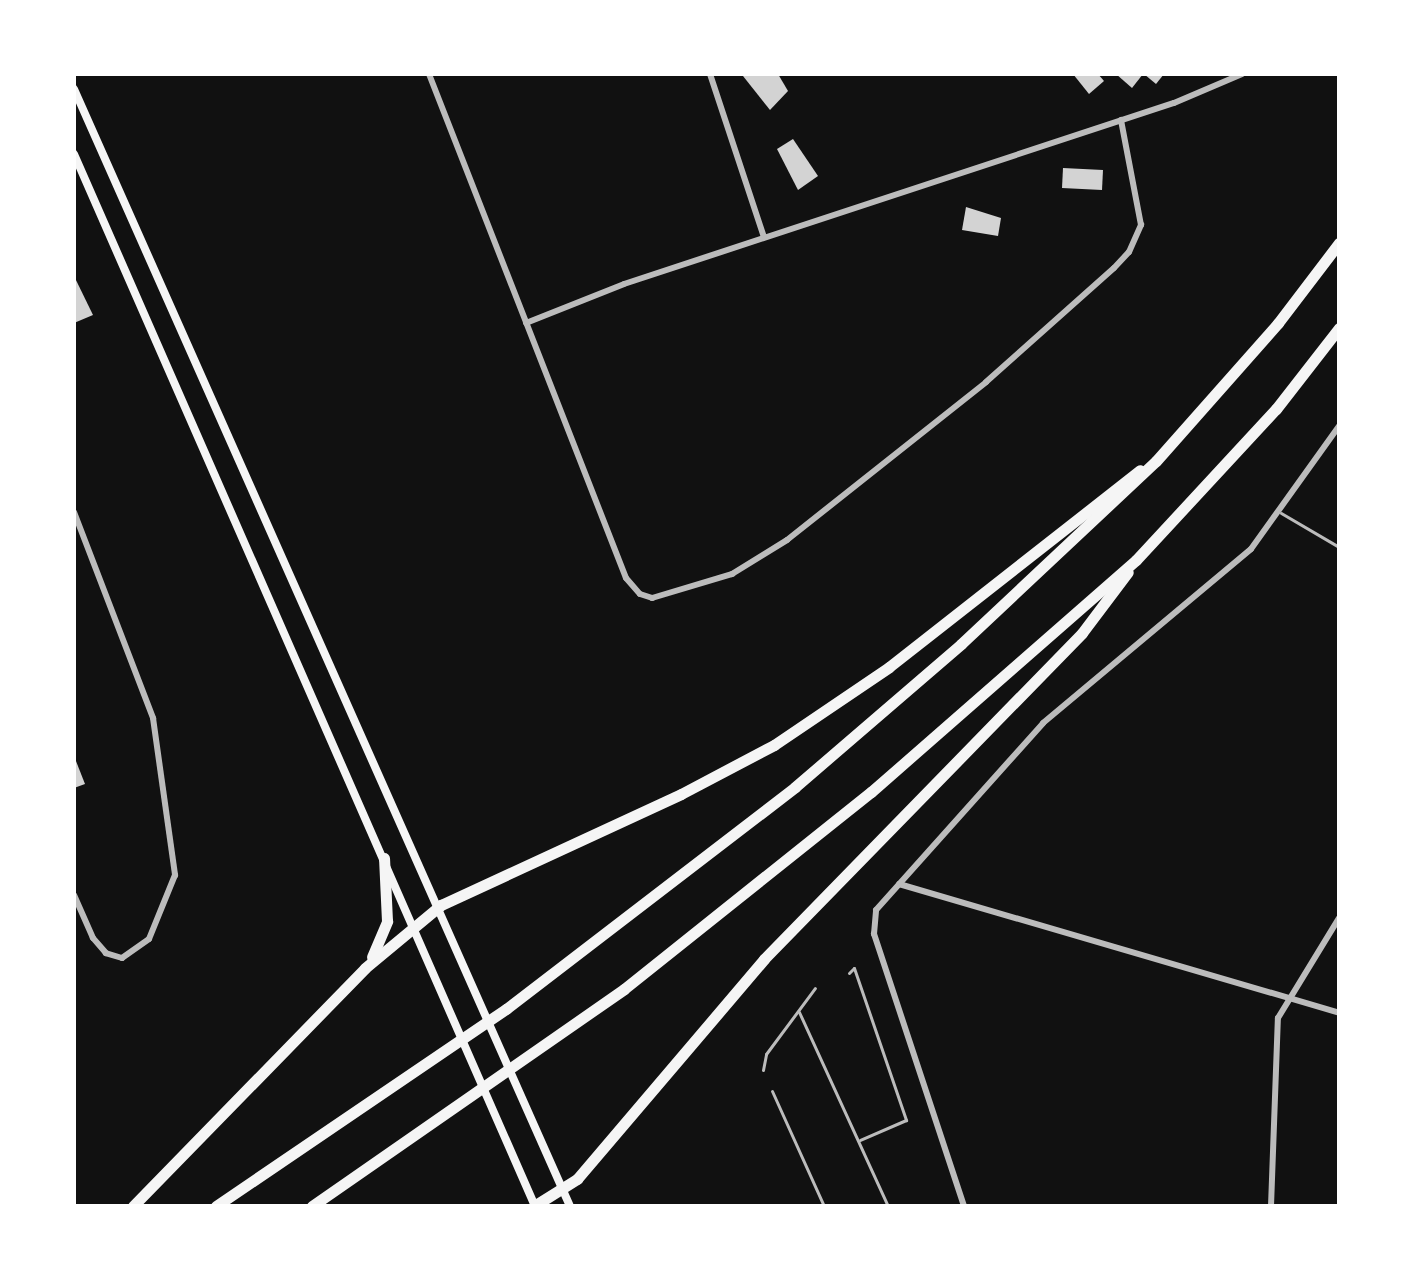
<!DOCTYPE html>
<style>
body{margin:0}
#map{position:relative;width:1413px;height:1280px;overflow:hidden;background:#111;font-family:Commissioner,sans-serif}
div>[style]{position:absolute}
.building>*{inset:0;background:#d3d3d3}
.service>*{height:3px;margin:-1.5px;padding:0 1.5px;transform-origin:1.5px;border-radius:1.5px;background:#bcbcbc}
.minor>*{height:6px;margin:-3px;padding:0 3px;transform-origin:3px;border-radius:3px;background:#bcbcbc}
.secondary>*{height:8px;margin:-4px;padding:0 4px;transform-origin:4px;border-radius:4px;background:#f5f5f5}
.motorway>*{height:11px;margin:-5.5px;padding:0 5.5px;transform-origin:5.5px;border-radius:5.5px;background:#f5f5f5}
span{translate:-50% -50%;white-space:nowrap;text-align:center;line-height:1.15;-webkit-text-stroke:6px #fff;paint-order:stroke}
.frame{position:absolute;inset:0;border:76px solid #fff;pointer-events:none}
</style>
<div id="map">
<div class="building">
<div style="clip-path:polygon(778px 74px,788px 91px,770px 110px,743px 76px)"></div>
<div style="clip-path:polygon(1073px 74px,1098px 74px,1104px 81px,1089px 94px)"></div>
<div style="clip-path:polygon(1116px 74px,1143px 74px,1132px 88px)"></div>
<div style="clip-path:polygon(1144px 74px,1164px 74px,1156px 84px)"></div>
<div style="clip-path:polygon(793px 139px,818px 176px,798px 190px,777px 149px)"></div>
<div style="clip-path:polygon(1063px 168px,1103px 170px,1102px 190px,1062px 188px)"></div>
<div style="clip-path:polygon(966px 207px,1001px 218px,998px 236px,962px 230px)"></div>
<div style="clip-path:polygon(74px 276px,93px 315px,74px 323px)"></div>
<div style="clip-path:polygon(74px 756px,85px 784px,74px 788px)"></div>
</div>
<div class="service">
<div style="left:1281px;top:513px;width:67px;rotate:30.4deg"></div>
<div style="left:849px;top:973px;width:7px;rotate:-45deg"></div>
<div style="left:854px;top:968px;width:161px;rotate:71.1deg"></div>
<div style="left:906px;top:1120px;width:50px;rotate:156.5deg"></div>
<div style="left:799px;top:1012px;width:213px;rotate:65.4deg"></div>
<div style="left:763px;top:1070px;width:16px;rotate:-79deg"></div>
<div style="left:766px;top:1054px;width:82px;rotate:-53.4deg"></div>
<div style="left:772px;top:1091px;width:126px;rotate:65.7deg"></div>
</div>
<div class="minor">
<div style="left:429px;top:74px;width:541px;rotate:68.65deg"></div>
<div style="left:626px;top:578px;width:21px;rotate:49deg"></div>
<div style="left:640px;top:594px;width:13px;rotate:18deg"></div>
<div style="left:652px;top:598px;width:84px;rotate:-16.7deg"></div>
<div style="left:732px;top:574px;width:65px;rotate:-31.7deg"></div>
<div style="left:787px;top:540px;width:254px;rotate:-38.4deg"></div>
<div style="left:986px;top:382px;width:171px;rotate:-41.7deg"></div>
<div style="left:1114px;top:268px;width:22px;rotate:-47deg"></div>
<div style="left:1129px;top:252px;width:30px;rotate:-66deg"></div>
<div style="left:1141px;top:225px;width:107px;rotate:-100.8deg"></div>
<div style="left:710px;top:74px;width:172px;rotate:71.7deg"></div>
<div style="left:526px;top:323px;width:105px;rotate:-21.7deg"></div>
<div style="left:624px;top:284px;width:579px;rotate:-18.22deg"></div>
<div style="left:1174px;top:103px;width:74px;rotate:-23.1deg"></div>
<div style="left:74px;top:512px;width:221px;rotate:69deg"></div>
<div style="left:153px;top:718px;width:159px;rotate:82deg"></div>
<div style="left:175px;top:875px;width:69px;rotate:112.1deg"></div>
<div style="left:149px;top:939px;width:33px;rotate:145deg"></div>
<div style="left:122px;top:958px;width:17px;rotate:-163deg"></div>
<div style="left:106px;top:953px;width:20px;rotate:-131deg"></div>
<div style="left:93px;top:938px;width:47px;rotate:-113.8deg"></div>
<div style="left:899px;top:884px;width:459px;rotate:16.3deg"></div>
<div style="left:964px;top:1206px;width:287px;rotate:-108.3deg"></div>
<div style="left:874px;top:934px;width:24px;rotate:-85deg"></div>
<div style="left:876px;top:910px;width:251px;rotate:-48.2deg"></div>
<div style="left:1043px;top:723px;width:271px;rotate:-39.9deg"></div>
<div style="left:1251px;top:549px;width:151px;rotate:-54.4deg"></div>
<div style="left:1271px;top:1206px;width:188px;rotate:-87.9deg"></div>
<div style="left:1278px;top:1018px;width:117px;rotate:-58.6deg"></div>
</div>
<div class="secondary">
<div style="left:74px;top:89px;width:1222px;rotate:66.06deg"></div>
<div style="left:74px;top:154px;width:1149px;rotate:66.34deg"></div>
</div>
<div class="motorway">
<div style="left:372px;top:957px;width:39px;rotate:-67deg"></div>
<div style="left:387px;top:921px;width:63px;rotate:-92.7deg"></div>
<div style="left:133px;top:1206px;width:332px;rotate:-45.7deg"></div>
<div style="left:365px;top:968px;width:99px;rotate:-39.7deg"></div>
<div style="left:441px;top:905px;width:264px;rotate:-24.8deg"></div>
<div style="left:681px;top:794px;width:105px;rotate:-27.8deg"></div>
<div style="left:774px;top:745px;width:139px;rotate:-34.1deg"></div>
<div style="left:889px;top:667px;width:319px;rotate:-38.1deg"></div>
<div style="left:216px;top:1206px;width:351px;rotate:-34.2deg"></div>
<div style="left:506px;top:1009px;width:364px;rotate:-37.5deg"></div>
<div style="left:795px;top:787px;width:219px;rotate:-40.7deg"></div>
<div style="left:961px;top:644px;width:267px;rotate:-43.2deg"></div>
<div style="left:1156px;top:461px;width:184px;rotate:-48.5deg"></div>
<div style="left:1278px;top:323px;width:101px;rotate:-52.7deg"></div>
<div style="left:312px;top:1206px;width:380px;rotate:-34.8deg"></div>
<div style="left:624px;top:989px;width:316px;rotate:-38.6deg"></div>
<div style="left:871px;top:792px;width:352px;rotate:-41.2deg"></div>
<div style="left:1136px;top:560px;width:206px;rotate:-47.2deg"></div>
<div style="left:1276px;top:409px;width:103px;rotate:-52.1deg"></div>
<div style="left:534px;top:1206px;width:51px;rotate:-32.1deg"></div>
<div style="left:577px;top:1179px;width:289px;rotate:-49.6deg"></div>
<div style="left:764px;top:959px;width:455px;rotate:-45.7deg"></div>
<div style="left:1082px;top:633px;width:76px;rotate:-53deg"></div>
</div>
<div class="frame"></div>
</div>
